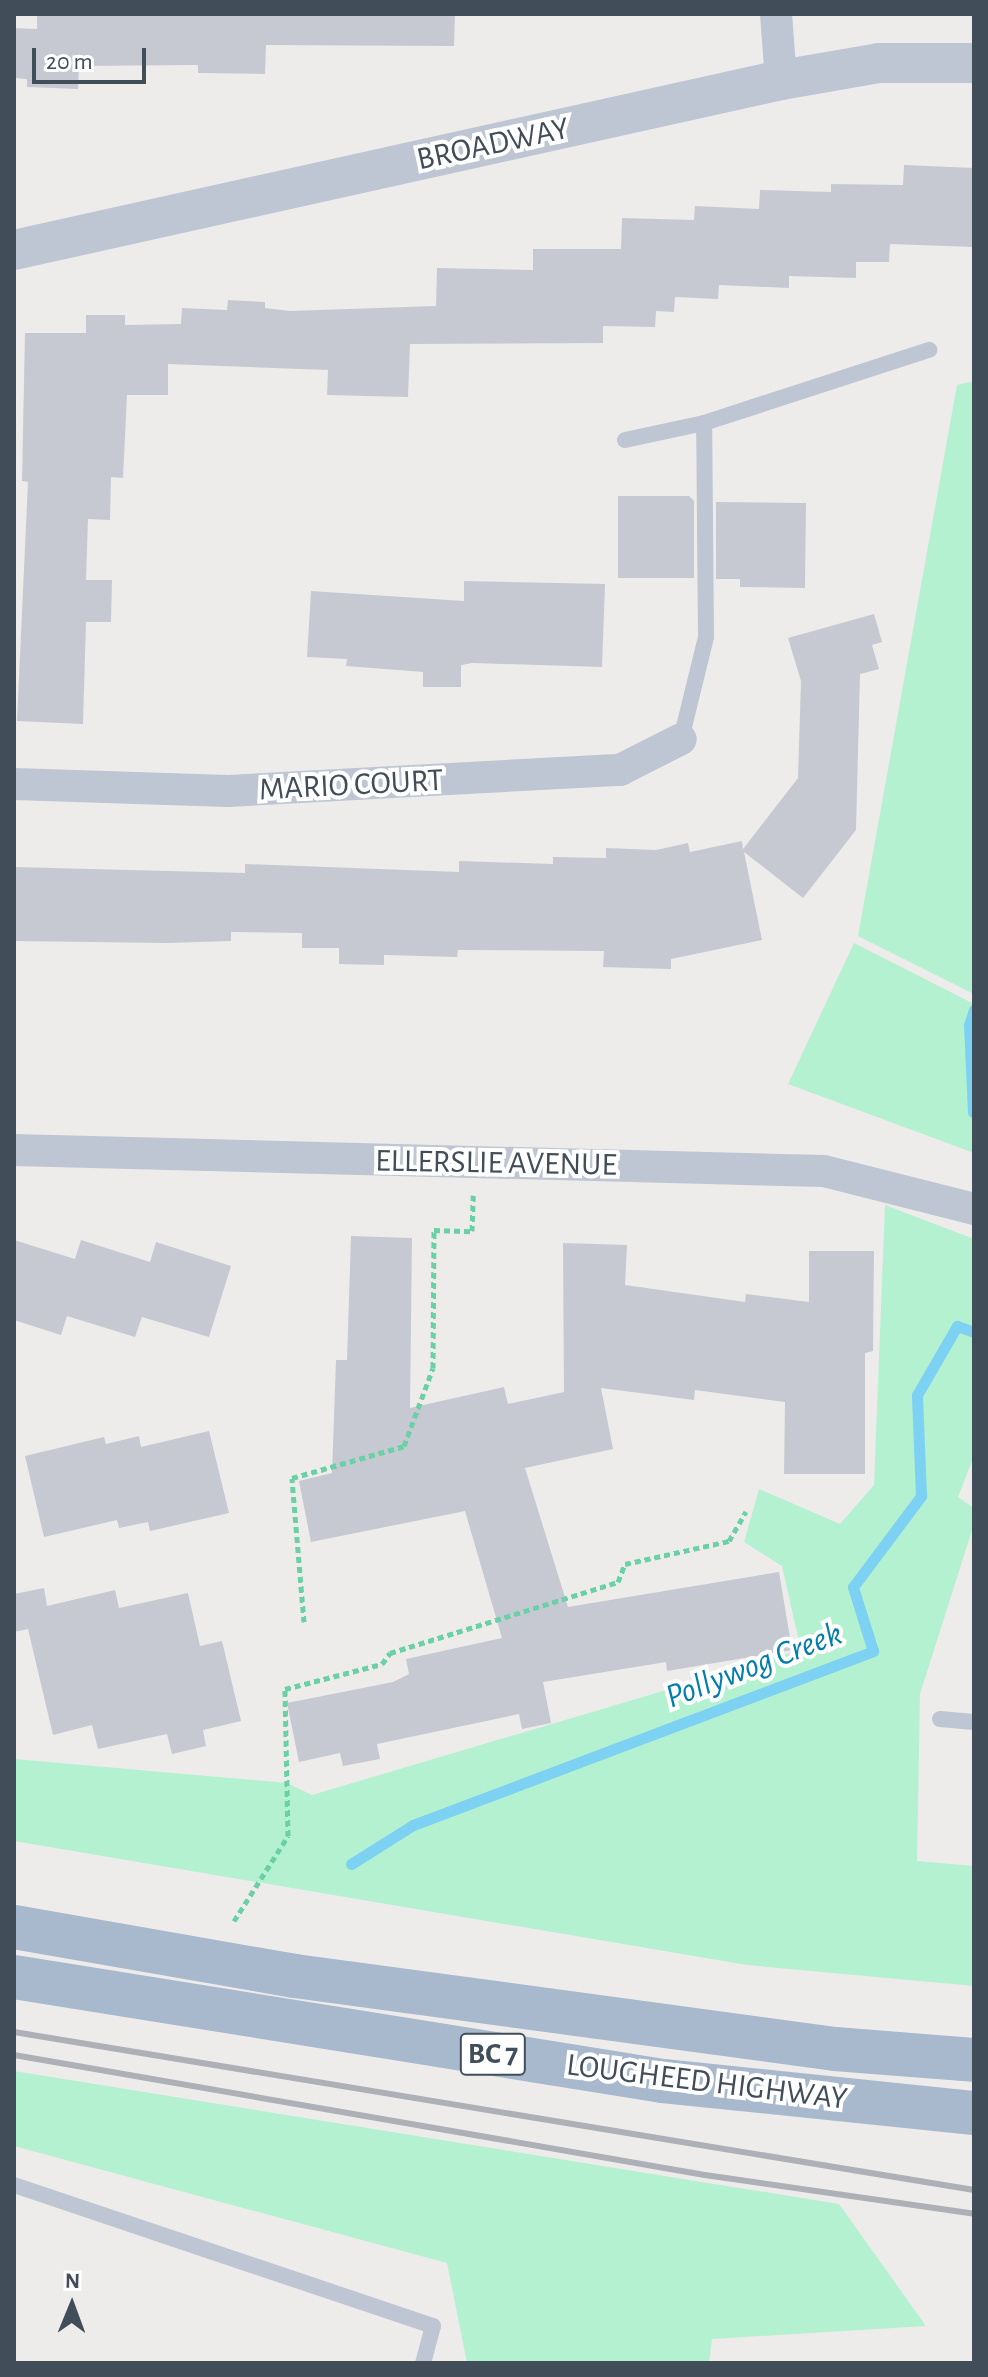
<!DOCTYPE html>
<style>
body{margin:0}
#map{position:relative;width:988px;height:2377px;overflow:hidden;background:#eeebeb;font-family:"Alegreya Sans",sans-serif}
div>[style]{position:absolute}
.green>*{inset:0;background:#b4f1d0}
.stream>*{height:11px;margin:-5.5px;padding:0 5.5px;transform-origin:5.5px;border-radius:5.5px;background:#7dd1f2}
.building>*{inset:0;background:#c6c9d2}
.path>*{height:5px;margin-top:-2.5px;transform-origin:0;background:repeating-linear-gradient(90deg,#6ad1a6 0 6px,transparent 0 10px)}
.service>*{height:16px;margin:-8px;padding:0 8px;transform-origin:8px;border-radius:8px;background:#bdc6d2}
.minor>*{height:32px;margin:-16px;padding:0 16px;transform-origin:16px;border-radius:16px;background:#bdc6d2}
.tertiary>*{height:40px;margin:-20px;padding:0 20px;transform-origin:20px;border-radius:20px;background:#bdc6d2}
.primary>*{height:44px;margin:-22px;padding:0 22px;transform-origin:22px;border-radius:22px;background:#a8b8cd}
.rail>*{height:6px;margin:-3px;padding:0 3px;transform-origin:3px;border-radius:3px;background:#adb0b6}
span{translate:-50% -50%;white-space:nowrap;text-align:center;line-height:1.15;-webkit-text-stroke:8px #fff;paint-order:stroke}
.shield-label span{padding:2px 6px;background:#fff;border:2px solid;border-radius:6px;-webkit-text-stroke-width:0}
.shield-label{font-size:30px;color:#424d5a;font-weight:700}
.street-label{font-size:32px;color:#424d5a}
.water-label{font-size:34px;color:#027dad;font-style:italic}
.frame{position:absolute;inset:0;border:16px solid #424d5a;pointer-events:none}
.north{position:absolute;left:32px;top:2265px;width:80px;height:80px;-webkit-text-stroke:6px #fff;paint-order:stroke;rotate:1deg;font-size:22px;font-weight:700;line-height:32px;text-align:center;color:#424d5a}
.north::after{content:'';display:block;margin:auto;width:28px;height:36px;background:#424d5a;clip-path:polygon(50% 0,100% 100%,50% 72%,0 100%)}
.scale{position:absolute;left:32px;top:48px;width:114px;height:36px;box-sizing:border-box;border:4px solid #424d5a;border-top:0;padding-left:10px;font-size:24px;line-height:28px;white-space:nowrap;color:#424d5a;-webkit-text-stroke:6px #fff;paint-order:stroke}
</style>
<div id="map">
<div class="green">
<div style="clip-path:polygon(974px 381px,974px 994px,858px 936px,957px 385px)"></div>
<div style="clip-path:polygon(854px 943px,974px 1004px,974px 1153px,788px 1084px)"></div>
<div style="clip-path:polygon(885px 1205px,974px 1239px,974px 1456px,958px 1497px,974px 1508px,974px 1524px,920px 1694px,917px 1861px,974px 1866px,974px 1986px,747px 1965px,14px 1841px,14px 1759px,287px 1783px,312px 1795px,801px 1650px,782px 1566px,744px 1542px,759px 1489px,840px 1524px,874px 1485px)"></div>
<div style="clip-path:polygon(14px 2071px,839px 2204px,926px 2326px,712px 2339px,709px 2363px,467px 2363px,447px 2263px,14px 2146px)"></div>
</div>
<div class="stream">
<div style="left:973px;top:1112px;width:87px;rotate:-92.6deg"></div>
<div style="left:969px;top:1025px;width:16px;rotate:-72deg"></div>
<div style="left:351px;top:1864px;width:73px;rotate:-32.2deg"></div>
<div style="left:413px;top:1825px;width:492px;rotate:-20.7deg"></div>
<div style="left:873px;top:1651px;width:67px;rotate:-107.4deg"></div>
<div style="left:853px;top:1587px;width:114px;rotate:-53.2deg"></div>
<div style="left:921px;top:1496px;width:101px;rotate:-92.3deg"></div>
<div style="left:917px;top:1395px;width:80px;rotate:-59.9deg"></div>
<div style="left:957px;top:1326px;width:18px;rotate:19deg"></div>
</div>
<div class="building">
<div style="clip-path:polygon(37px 14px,455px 14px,454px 46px,266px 45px,265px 74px,198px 73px,198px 65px,79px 66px,78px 89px,27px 87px,27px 79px,14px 78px,14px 28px,37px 29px)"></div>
<div style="clip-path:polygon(904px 165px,974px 168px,974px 247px,890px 244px,889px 262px,856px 262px,856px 278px,789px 276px,789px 288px,719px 285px,718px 299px,675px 297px,674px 312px,656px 311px,655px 327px,603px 326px,603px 343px,410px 344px,408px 397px,327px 395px,328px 370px,168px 364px,168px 395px,127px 395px,123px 478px,111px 477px,110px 520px,88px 519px,86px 580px,112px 580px,111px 622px,86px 622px,83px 724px,17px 721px,28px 482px,22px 481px,25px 333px,86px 333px,86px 315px,125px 315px,125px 325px,181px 324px,182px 308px,227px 310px,228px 300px,265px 302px,265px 308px,290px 311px,436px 306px,437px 268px,533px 270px,533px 249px,621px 249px,622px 218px,694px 220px,695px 206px,759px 209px,760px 190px,831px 192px,831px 184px,903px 185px)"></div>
<div style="clip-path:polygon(618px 496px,689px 496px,694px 501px,694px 578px,618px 578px)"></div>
<div style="clip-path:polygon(716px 502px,806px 503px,805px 588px,740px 587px,740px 579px,716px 579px)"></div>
<div style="clip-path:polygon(464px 581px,605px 584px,602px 667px,472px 663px,461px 665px,461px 687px,423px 687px,423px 672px,346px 666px,347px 659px,307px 657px,311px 591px,464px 601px)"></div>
<div style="clip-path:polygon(874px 614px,882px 642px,872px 645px,879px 669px,860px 674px,856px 830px,803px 898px,744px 852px,762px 940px,671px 959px,671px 969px,603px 967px,604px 951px,458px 950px,457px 957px,384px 955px,384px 965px,339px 964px,339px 948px,302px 948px,302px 933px,231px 932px,231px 941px,167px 943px,14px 941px,14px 867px,245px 873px,245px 864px,459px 872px,459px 861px,553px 864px,553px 857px,606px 858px,606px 848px,656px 850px,688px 843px,690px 852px,742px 841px,743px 849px,798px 778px,801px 681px,788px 638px)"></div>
<div style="clip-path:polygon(351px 1236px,412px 1238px,410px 1408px,504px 1387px,508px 1404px,564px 1392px,563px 1243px,627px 1245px,625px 1285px,745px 1302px,746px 1294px,809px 1302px,809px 1251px,874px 1251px,873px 1351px,865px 1353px,865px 1474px,784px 1474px,785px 1402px,695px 1390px,694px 1400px,601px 1388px,613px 1449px,525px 1468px,568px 1607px,779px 1572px,792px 1650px,667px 1671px,666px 1662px,543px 1682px,551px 1723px,522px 1729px,519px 1714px,377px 1744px,380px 1759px,343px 1766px,340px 1753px,299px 1762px,287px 1703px,393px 1682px,409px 1674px,406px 1659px,502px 1638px,465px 1511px,311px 1542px,299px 1481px,332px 1473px,336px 1360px,347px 1360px)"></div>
<div style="clip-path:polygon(14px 1240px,75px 1259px,81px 1240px,150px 1262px,156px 1242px,231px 1266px,209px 1337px,142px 1317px,135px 1337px,67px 1316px,61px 1335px,14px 1320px)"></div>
<div style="clip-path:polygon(209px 1431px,229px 1513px,150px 1531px,148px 1522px,119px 1528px,117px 1520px,44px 1537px,25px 1456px,104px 1437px,106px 1444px,139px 1436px,141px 1447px)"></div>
<div style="clip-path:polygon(44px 1588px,47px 1606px,115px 1590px,119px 1608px,188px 1593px,200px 1646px,222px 1641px,241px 1721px,203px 1730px,206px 1746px,172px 1754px,167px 1734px,98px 1749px,92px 1725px,53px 1735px,28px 1629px,14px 1632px,14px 1594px)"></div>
</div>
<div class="path">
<div style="left:304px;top:1622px;width:144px;rotate:-94.8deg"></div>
<div style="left:292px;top:1478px;width:116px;rotate:-15.9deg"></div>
<div style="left:404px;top:1446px;width:83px;rotate:-69.6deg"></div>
<div style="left:433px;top:1368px;width:138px;rotate:-89.6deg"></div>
<div style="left:434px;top:1230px;width:38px;rotate:2deg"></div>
<div style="left:472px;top:1231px;width:36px;rotate:-88deg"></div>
<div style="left:234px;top:1921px;width:101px;rotate:-57.6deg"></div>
<div style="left:288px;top:1836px;width:147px;rotate:-91.2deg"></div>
<div style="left:285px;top:1689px;width:100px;rotate:-14.5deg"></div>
<div style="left:382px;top:1664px;width:14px;rotate:-54deg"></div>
<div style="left:390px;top:1653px;width:239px;rotate:-17.3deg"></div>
<div style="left:618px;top:1582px;width:19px;rotate:-69deg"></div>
<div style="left:625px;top:1564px;width:107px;rotate:-12.5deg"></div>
<div style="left:729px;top:1541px;width:34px;rotate:-60deg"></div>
</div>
<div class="service">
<div style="left:625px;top:440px;width:81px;rotate:-12.1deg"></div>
<div style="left:681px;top:739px;width:105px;rotate:-76.2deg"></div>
<div style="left:706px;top:637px;width:214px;rotate:-90.5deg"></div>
<div style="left:704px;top:423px;width:237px;rotate:-18deg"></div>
<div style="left:940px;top:1719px;width:34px;rotate:5deg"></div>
<div style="left:14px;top:2185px;width:442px;rotate:18.6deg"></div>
<div style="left:433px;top:2326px;width:38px;rotate:105deg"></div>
</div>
<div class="minor">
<div style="left:776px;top:14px;width:66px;rotate:85.7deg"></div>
<div style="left:14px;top:784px;width:214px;rotate:1.9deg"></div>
<div style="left:228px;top:791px;width:393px;rotate:-3.1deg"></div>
<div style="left:620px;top:770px;width:68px;rotate:-26.9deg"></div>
<div style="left:14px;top:1150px;width:810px;rotate:1.49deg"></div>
<div style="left:824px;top:1171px;width:155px;rotate:14.2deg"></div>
</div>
<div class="tertiary">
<div style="left:14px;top:250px;width:786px;rotate:-12.5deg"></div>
<div style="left:781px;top:80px;width:99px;rotate:-9.8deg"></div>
<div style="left:879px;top:63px;width:95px"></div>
</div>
<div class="primary">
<div style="left:14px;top:1927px;width:285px;rotate:9.9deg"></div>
<div style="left:295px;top:1976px;width:545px;rotate:7.7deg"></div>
<div style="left:835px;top:2049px;width:139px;rotate:4.5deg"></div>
<div style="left:14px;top:1977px;width:657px;rotate:9.1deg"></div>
<div style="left:663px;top:2081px;width:313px;rotate:5.9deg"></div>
</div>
<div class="rail">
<div style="left:14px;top:2032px;width:973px;rotate:9.35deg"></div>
<div style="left:14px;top:2055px;width:701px;rotate:9.85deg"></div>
<div style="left:705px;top:2175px;width:272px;rotate:8.2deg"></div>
</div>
<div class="shield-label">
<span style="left:493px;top:2054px">BC 7</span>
</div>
<div class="street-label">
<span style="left:493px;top:144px;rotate:-12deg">BROADWAY</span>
<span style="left:351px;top:785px;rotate:-3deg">MARIO COURT</span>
<span style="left:496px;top:1163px;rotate:1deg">ELLERSLIE AVENUE</span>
<span style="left:707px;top:2082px;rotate:7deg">LOUGHEED HIGHWAY</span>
</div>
<div class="water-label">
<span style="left:754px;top:1666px;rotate:-21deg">Pollywog Creek</span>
</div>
<div class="frame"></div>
<div class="north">N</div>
<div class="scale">20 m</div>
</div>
